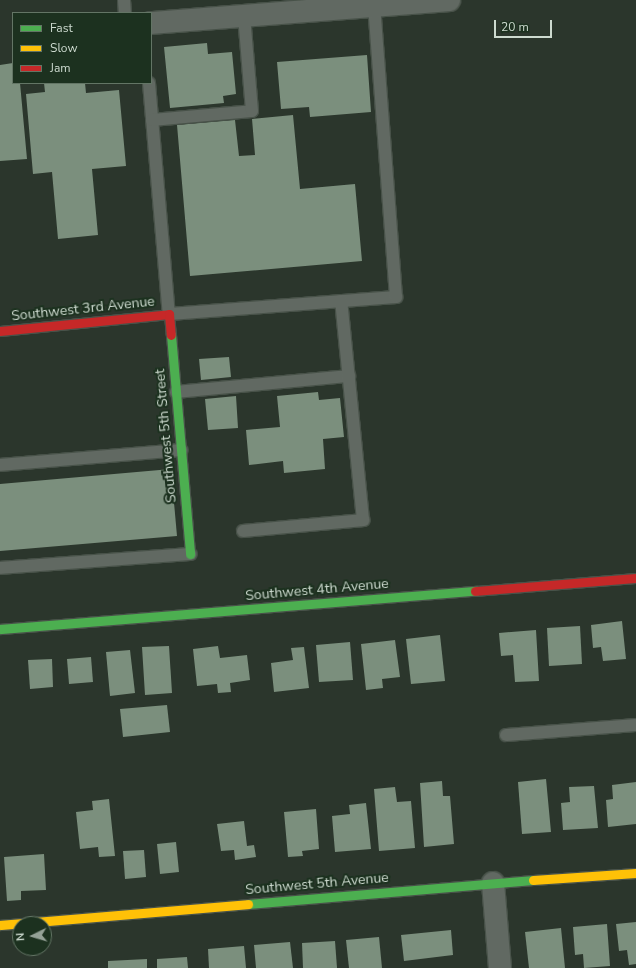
<!DOCTYPE html>
<style>
body{margin:0}
#map{position:relative;width:636px;height:968px;overflow:hidden;background:#2b362c;font-family:"Nunito Sans",sans-serif}
div>[style]{position:absolute}
.building>*{inset:0;background:#7b8f7d}
.roads{filter:drop-shadow(1px 0 #485249) drop-shadow(-1px 0 #485249) drop-shadow(0 1px #485249) drop-shadow(0 -1px #485249)}
.lane>*{height:12px;margin:-6px;padding:0 6px;transform-origin:6px;border-radius:6px;background:#616962}
.street>*{height:22px;margin:-11px;padding:0 11px;transform-origin:11px;border-radius:11px;background:#616962}
.fast>*{height:9px;margin:-4.5px;padding:0 4.5px;transform-origin:4.5px;border-radius:4.5px;background:#4caf50}
.slow>*{height:9px;margin:-4.5px;padding:0 4.5px;transform-origin:4.5px;border-radius:4.5px;background:#ffc107}
.jam>*{height:9px;margin:-4.5px;padding:0 4.5px;transform-origin:4.5px;border-radius:4.5px;background:#c62828}
span{translate:-50% -50%;white-space:nowrap;text-align:center;line-height:1.15;-webkit-text-stroke:4px #1c311f;paint-order:stroke}
.street-label{font-size:14px;color:#cddacf}
.legend{position:absolute;left:12px;top:12px;width:140px;height:72px;box-sizing:border-box;background:#1c311f;border:1px solid #637565;margin:0;padding:5px 7px;list-style:none;font-size:12px;color:#cddacf}
.legend li{display:flex;align-items:center;gap:8px;height:20px}
.legend b{width:20px;border:1px solid #637565}
.north{position:absolute;left:12px;top:916px;width:40px;height:40px;box-sizing:border-box;background:#1c311f;border:1px solid #637565;border-radius:50%;rotate:265deg;font-size:11px;font-weight:700;line-height:16px;text-align:center;color:#cddacf}
.north::after{content:'';display:block;margin:auto;width:14px;height:18px;background:#94a196;clip-path:polygon(50% 0,100% 100%,50% 72%,0 100%)}
.scale{position:absolute;left:494px;top:20px;width:58px;height:18px;box-sizing:border-box;border:2px solid #cddacf;border-top:0;padding-left:5px;font-size:12px;line-height:14px;white-space:nowrap;color:#cddacf;-webkit-text-stroke:3px #1c311f;paint-order:stroke}
</style>
<div id="map">
<div class="building">
<div style="clip-path:polygon(207px 43px,208px 54px,232px 52px,236px 94px,223px 96px,224px 103px,170px 108px,164px 47px)"></div>
<div style="clip-path:polygon(367px 55px,371px 112px,310px 117px,309px 107px,281px 109px,277px 62px)"></div>
<div style="clip-path:polygon(13px 63px,13px 83px,20px 83px,27px 159px,0 161px,0 65px)"></div>
<div style="clip-path:polygon(44px 83px,85px 83px,86px 93px,119px 90px,126px 166px,92px 169px,98px 235px,58px 239px,52px 172px,33px 174px,26px 94px,45px 92px)"></div>
<div style="clip-path:polygon(293px 115px,300px 189px,355px 184px,362px 261px,190px 276px,177px 125px,235px 120px,239px 156px,255px 155px,252px 119px)"></div>
<div style="clip-path:polygon(229px 357px,231px 377px,201px 380px,199px 359px)"></div>
<div style="clip-path:polygon(318px 392px,319px 400px,340px 398px,344px 437px,323px 439px,325px 469px,284px 473px,283px 461px,249px 465px,246px 430px,280px 427px,277px 396px)"></div>
<div style="clip-path:polygon(236px 396px,238px 428px,208px 430px,205px 399px)"></div>
<div style="clip-path:polygon(171px 469px,177px 536px,0 551px,0 484px)"></div>
<div style="clip-path:polygon(622px 621px,626px 659px,603px 661px,601px 647px,593px 648px,591px 625px)"></div>
<div style="clip-path:polygon(580px 626px,582px 664px,549px 666px,547px 628px)"></div>
<div style="clip-path:polygon(536px 630px,539px 681px,515px 682px,513px 655px,501px 656px,499px 633px)"></div>
<div style="clip-path:polygon(440px 635px,445px 681px,411px 684px,406px 639px)"></div>
<div style="clip-path:polygon(395px 640px,400px 677px,382px 679px,383px 688px,366px 690px,361px 644px)"></div>
<div style="clip-path:polygon(350px 642px,353px 680px,319px 682px,316px 645px)"></div>
<div style="clip-path:polygon(169px 646px,172px 693px,145px 695px,142px 647px)"></div>
<div style="clip-path:polygon(218px 646px,220px 658px,247px 655px,250px 680px,230px 683px,231px 692px,218px 693px,217px 684px,197px 686px,193px 649px)"></div>
<div style="clip-path:polygon(304px 647px,309px 688px,274px 692px,271px 663px,293px 660px,291px 648px)"></div>
<div style="clip-path:polygon(130px 650px,135px 693px,110px 696px,106px 652px)"></div>
<div style="clip-path:polygon(91px 657px,93px 682px,69px 684px,67px 659px)"></div>
<div style="clip-path:polygon(52px 659px,53px 687px,30px 689px,28px 660px)"></div>
<div style="clip-path:polygon(167px 705px,170px 732px,123px 737px,120px 709px)"></div>
<div style="clip-path:polygon(546px 779px,551px 832px,522px 834px,518px 782px)"></div>
<div style="clip-path:polygon(442px 781px,443px 796px,450px 796px,454px 844px,424px 847px,420px 783px)"></div>
<div style="clip-path:polygon(636px 782px,636px 824px,608px 827px,606px 800px,613px 799px,612px 785px)"></div>
<div style="clip-path:polygon(594px 786px,598px 828px,563px 830px,561px 803px,570px 802px,569px 787px)"></div>
<div style="clip-path:polygon(395px 787px,397px 802px,411px 801px,415px 848px,379px 851px,374px 789px)"></div>
<div style="clip-path:polygon(109px 799px,115px 856px,99px 857px,98px 847px,80px 849px,76px 812px,93px 810px,92px 801px)"></div>
<div style="clip-path:polygon(366px 803px,371px 849px,335px 852px,332px 816px,350px 814px,349px 805px)"></div>
<div style="clip-path:polygon(316px 809px,319px 849px,302px 851px,303px 856px,288px 857px,284px 812px)"></div>
<div style="clip-path:polygon(244px 821px,247px 846px,254px 845px,256px 857px,235px 860px,234px 850px,221px 851px,217px 824px)"></div>
<div style="clip-path:polygon(176px 842px,179px 872px,160px 874px,157px 844px)"></div>
<div style="clip-path:polygon(144px 850px,146px 877px,125px 879px,123px 851px)"></div>
<div style="clip-path:polygon(44px 854px,46px 890px,21px 891px,21px 900px,7px 901px,4px 857px)"></div>
<div style="clip-path:polygon(636px 922px,636px 964px,629px 965px,627px 950px,619px 951px,616px 924px)"></div>
<div style="clip-path:polygon(607px 924px,610px 966px,584px 968px,583px 954px,575px 955px,573px 927px)"></div>
<div style="clip-path:polygon(561px 928px,565px 968px,529px 968px,525px 932px)"></div>
<div style="clip-path:polygon(451px 930px,453px 955px,404px 961px,401px 935px)"></div>
<div style="clip-path:polygon(379px 937px,382px 968px,349px 968px,346px 940px)"></div>
<div style="clip-path:polygon(335px 941px,337px 968px,303px 968px,302px 943px)"></div>
<div style="clip-path:polygon(290px 942px,293px 968px,256px 968px,254px 945px)"></div>
<div style="clip-path:polygon(244px 946px,246px 968px,209px 968px,208px 949px)"></div>
<div style="clip-path:polygon(187px 957px,188px 968px,157px 968px,157px 959px)"></div>
<div style="clip-path:polygon(147px 959px,147px 968px,108px 968px,108px 961px)"></div>
</div>
<div class="roads">
<div class="lane">
<div style="left:124px;top:0;width:13px;rotate:86deg"></div>
<div style="left:149px;top:83px;width:232px;rotate:85.1deg"></div>
<div style="left:169px;top:314px;width:228px;rotate:-4.3deg"></div>
<div style="left:396px;top:297px;width:292px;rotate:-94.3deg"></div>
<div style="left:152px;top:120px;width:100px;rotate:-5.1deg"></div>
<div style="left:252px;top:111px;width:95px;rotate:-94.8deg"></div>
<div style="left:176px;top:392px;width:174px;rotate:-5.3deg"></div>
<div style="left:0;top:465px;width:182px;rotate:-4.7deg"></div>
<div style="left:243px;top:531px;width:121px;rotate:-5.2deg"></div>
<div style="left:363px;top:520px;width:220px;rotate:-95.7deg"></div>
<div style="left:0;top:568px;width:191px;rotate:-4.2deg"></div>
<div style="left:506px;top:735px;width:130px;rotate:-4.4deg"></div>
</div>
<div class="street">
<div style="left:151px;top:23px;width:299px;rotate:-4.4deg"></div>
<div style="left:493px;top:883px;width:85px;rotate:85.3deg"></div>
</div>
<div class="fast">
<div style="left:171px;top:335px;width:220px;rotate:85deg"></div>
<div style="left:0;top:629px;width:477px;rotate:-4.6deg"></div>
<div style="left:248px;top:904px;width:286px;rotate:-4.8deg"></div>
</div>
<div class="slow">
<div style="left:533px;top:880px;width:103px;rotate:-3.9deg"></div>
<div style="left:0;top:925px;width:249px;rotate:-4.8deg"></div>
</div>
<div class="jam">
<div style="left:0;top:331px;width:170px;rotate:-5.7deg"></div>
<div style="left:169px;top:314px;width:21px;rotate:85deg"></div>
<div style="left:475px;top:591px;width:162px;rotate:-4.6deg"></div>
</div>
</div>
<div class="street-label">
<span style="left:83px;top:309px;rotate:-6deg">Southwest 3rd Avenue</span>
<span style="left:166px;top:436px;rotate:-95deg">Southwest 5th Street</span>
<span style="left:317px;top:590px;rotate:-5deg">Southwest 4th Avenue</span>
<span style="left:317px;top:884px;rotate:-5deg">Southwest 5th Avenue</span>
</div>
<ul class="legend">
<li><b style="height:5px;background:#4caf50"></b>Fast</li>
<li><b style="height:5px;background:#ffc107"></b>Slow</li>
<li><b style="height:5px;background:#c62828"></b>Jam</li>
</ul>
<div class="north">N</div>
<div class="scale">20 m</div>
</div>
